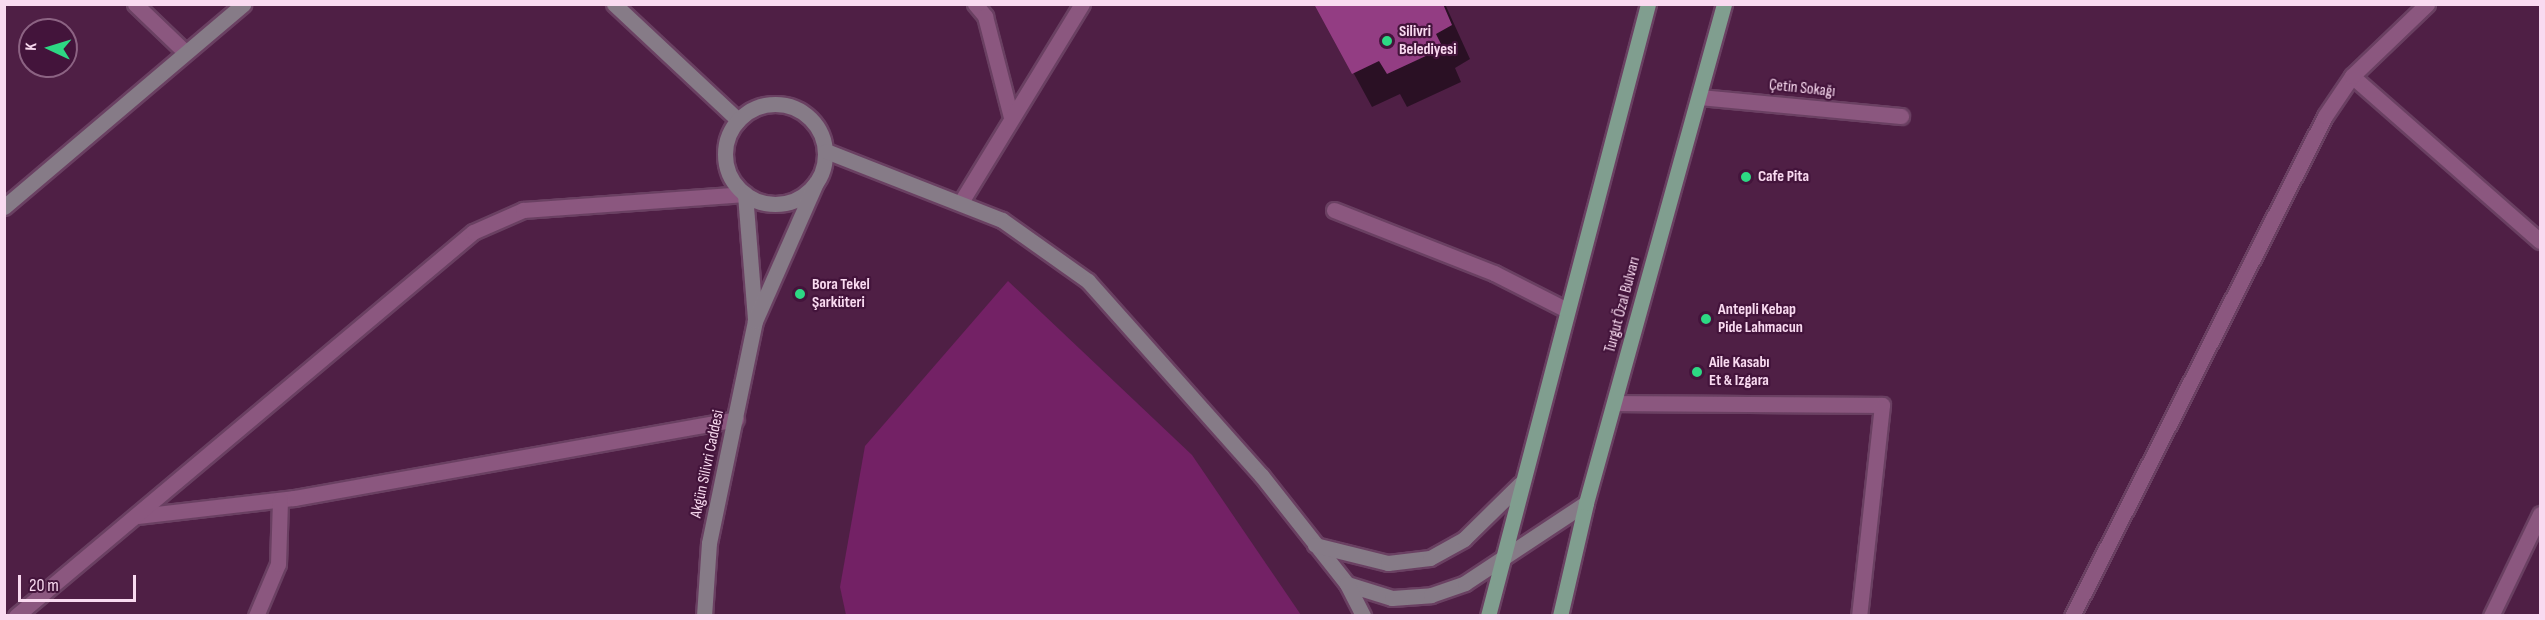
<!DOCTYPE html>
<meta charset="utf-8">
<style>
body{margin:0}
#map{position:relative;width:2545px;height:620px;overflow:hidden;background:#4f1f45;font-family:"Sofia Sans Condensed",sans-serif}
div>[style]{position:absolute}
.green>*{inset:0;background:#732165}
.shadow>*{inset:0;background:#0007}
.building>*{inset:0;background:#933d83}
.roads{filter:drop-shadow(2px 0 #6a4062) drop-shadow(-2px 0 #6a4062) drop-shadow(0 2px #6a4062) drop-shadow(0 -2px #6a4062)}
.service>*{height:15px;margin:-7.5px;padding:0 7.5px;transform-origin:7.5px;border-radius:7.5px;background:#8b577f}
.minor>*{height:15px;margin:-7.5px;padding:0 7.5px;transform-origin:7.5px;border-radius:7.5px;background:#8b577f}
.secondary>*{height:15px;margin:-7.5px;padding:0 7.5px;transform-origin:7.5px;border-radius:7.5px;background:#867b87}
.secondary>.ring{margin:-7.5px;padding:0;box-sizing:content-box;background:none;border:15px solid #867b87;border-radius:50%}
.primary>*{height:15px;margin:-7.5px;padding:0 7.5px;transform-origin:7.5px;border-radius:7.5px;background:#809e8f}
.dots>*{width:16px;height:16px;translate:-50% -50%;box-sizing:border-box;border:3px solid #43143b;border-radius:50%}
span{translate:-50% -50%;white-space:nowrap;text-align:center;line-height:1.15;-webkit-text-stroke:4.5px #43143b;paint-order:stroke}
.poi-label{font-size:16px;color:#f9daf0;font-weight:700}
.left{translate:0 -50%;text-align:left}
.street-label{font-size:16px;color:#f9daf0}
.frame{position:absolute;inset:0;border:6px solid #f9daf0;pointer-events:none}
.north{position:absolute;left:18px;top:18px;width:60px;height:60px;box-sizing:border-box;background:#43143b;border:2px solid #8c6383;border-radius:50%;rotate:274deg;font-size:16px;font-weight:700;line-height:24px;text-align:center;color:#f9daf0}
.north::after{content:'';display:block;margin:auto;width:21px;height:27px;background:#2dd884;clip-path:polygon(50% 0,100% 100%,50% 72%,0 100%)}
.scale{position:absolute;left:18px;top:575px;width:118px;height:27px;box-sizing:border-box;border:3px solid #f9daf0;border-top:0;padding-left:8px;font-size:18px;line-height:21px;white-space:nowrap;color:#f9daf0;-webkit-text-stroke:4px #43143b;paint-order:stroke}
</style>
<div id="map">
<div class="green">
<div style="clip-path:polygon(1008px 281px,1192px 455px,1301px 615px,846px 615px,840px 587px,865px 446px)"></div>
</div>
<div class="shadow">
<div style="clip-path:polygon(1316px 4px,1445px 4px,1470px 59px,1455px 68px,1461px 82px,1407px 107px,1400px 94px,1372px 107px)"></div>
</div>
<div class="building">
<div style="clip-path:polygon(1314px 4px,1443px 4px,1452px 25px,1436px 34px,1443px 48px,1387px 74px,1379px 61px,1352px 74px)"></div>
</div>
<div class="roads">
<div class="service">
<div style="left:975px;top:4px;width:16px;rotate:50deg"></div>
<div style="left:985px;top:16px;width:104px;rotate:75.6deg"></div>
<div style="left:961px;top:202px;width:232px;rotate:-58.6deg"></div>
<div style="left:1334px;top:210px;width:172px;rotate:21.5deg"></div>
<div style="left:1494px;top:273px;width:80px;rotate:26.9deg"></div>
</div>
<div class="minor">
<div style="left:135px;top:4px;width:69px;rotate:43.8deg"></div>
<div style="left:2352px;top:76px;width:250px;rotate:41.3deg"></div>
<div style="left:1699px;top:97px;width:203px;rotate:5.4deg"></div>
<div style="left:1615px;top:403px;width:267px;rotate:0.4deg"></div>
<div style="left:1882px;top:405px;width:212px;rotate:96.2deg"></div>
<div style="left:138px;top:516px;width:157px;rotate:-6.6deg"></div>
<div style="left:294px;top:498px;width:449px;rotate:-10.1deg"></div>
<div style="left:16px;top:616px;width:597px;rotate:-40.04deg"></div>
<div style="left:473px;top:232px;width:55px;rotate:-23.7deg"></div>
<div style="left:523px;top:210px;width:223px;rotate:-4.1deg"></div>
<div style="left:256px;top:616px;width:56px;rotate:-67.1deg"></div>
<div style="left:278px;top:564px;width:64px;rotate:-88.2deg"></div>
<div style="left:2072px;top:616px;width:560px;rotate:-63.16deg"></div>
<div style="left:2325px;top:116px;width:48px;rotate:-56deg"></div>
<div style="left:2352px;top:76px;width:104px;rotate:-43.8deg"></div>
<div style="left:2491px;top:616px;width:113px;rotate:-64.3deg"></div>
</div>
<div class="secondary">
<div style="left:614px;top:4px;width:170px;rotate:43.1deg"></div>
<div class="ring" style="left:725px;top:104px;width:85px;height:85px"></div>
<div style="left:826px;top:151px;width:189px;rotate:21.4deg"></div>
<div style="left:1002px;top:220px;width:105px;rotate:35.3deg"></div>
<div style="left:1088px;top:281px;width:260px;rotate:48.3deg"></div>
<div style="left:1261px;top:475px;width:139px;rotate:51.7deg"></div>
<div style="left:1347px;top:584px;width:47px;rotate:17.3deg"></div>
<div style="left:1392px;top:598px;width:39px;rotate:-4deg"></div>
<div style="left:1431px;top:595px;width:36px;rotate:-19deg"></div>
<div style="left:1465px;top:583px;width:145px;rotate:-33.5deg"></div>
<div style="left:745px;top:194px;width:124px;rotate:85.4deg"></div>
<div style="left:4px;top:207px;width:314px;rotate:-40.3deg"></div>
<div style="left:1315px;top:545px;width:75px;rotate:13.9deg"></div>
<div style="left:1388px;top:563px;width:42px;rotate:-6.8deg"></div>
<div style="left:1430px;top:558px;width:39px;rotate:-29deg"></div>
<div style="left:1464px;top:539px;width:78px;rotate:-44.5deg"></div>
<div style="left:1347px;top:584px;width:36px;rotate:63deg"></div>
<div style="left:704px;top:616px;width:73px;rotate:-86.1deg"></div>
<div style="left:709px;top:543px;width:227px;rotate:-78.3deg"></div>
<div style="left:755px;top:321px;width:151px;rotate:-66.2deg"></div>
</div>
<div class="primary">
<div style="left:1488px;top:616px;width:633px;rotate:-75.35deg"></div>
<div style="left:1560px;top:616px;width:116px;rotate:-77deg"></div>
<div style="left:1586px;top:503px;width:518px;rotate:-74.54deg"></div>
</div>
</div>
<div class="dots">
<div style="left:1387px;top:41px;background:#2dd884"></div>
<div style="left:1746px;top:177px;background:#2dd884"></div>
<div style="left:800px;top:294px;background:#2dd884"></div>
<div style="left:1706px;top:319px;background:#2dd884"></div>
<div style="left:1697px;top:372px;background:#2dd884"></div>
</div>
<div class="poi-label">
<span class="left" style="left:1399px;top:41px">Silivri<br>Belediyesi</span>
<span class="left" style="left:1758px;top:177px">Cafe Pita</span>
<span class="left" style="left:812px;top:294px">Bora Tekel<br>Şarküteri</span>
<span class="left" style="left:1718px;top:319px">Antepli Kebap<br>Pide Lahmacun</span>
<span class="left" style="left:1709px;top:372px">Aile Kasabı<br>Et &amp; Izgara</span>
</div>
<div class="street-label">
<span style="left:1802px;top:89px;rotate:6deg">Çetin Sokağı</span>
<span style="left:1623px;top:305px;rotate:-75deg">Turgut Özal Bulvarı</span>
<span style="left:708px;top:464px;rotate:-78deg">Akgün Silivri Caddesi</span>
</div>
<div class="frame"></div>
<div class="north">K</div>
<div class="scale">20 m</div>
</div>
